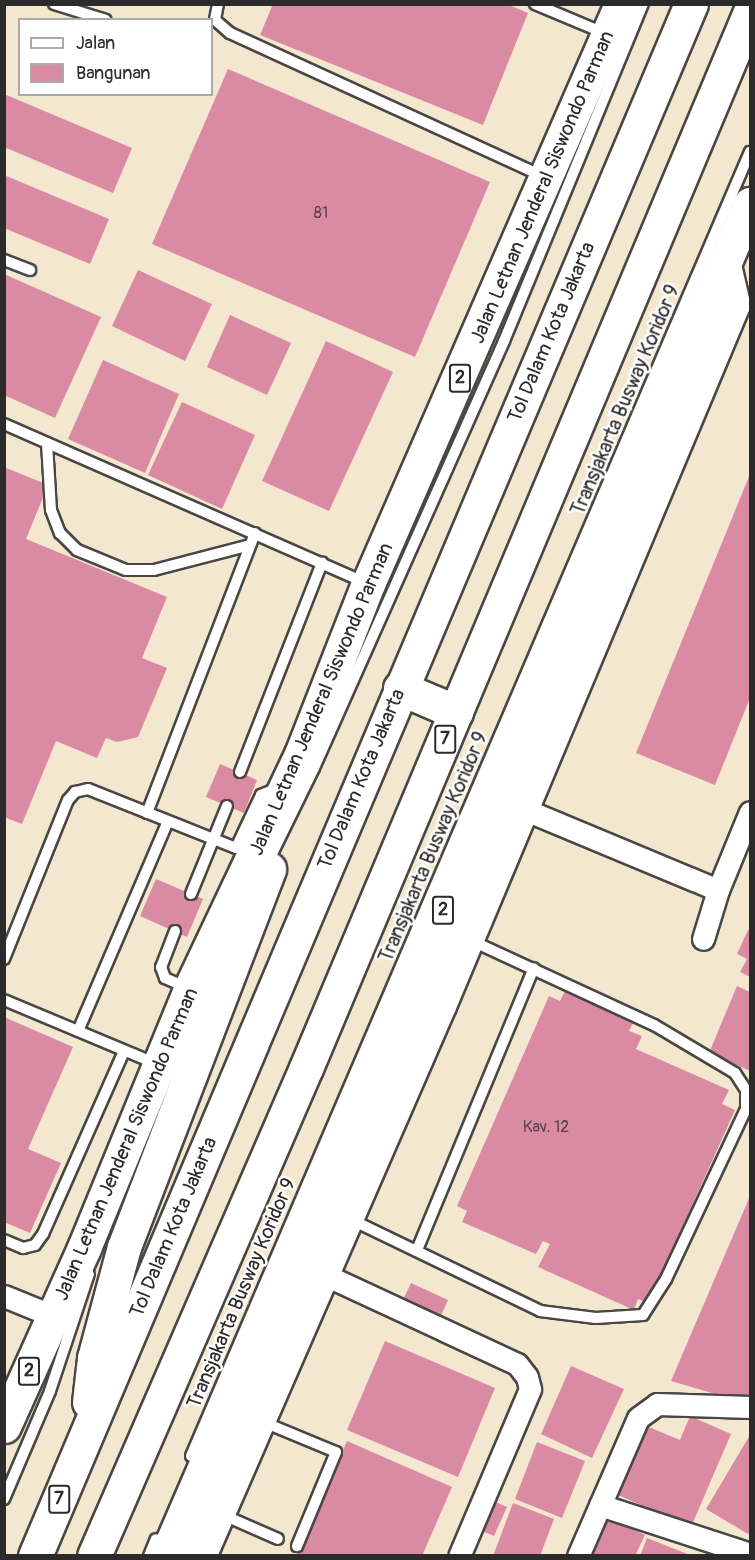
<!DOCTYPE html>
<style>
body{margin:0}
#map{position:relative;width:755px;height:1560px;overflow:hidden;background:#f4e7cf;font-family:Pangolin,sans-serif}
div>[style]{position:absolute}
.building>*{inset:0;background:#db8aa4}
.roads{filter:drop-shadow(2px 0 #494744) drop-shadow(-2px 0 #494744) drop-shadow(0 2px #494744) drop-shadow(0 -2px #494744)}
.lane>*{height:10px;margin:-5px;padding:0 5px;transform-origin:5px;border-radius:5px;background:#fff}
.street>*{height:21px;margin:-10.5px;padding:0 10.5px;transform-origin:10.5px;border-radius:10.5px;background:#fff}
.highway>*{height:33px;margin:-16.5px;padding:0 16.5px;transform-origin:16.5px;border-radius:16.5px;background:#fff}
span{translate:-50% -50%;white-space:nowrap;text-align:center;line-height:1.15;-webkit-text-stroke:5px #fff;paint-order:stroke}
.number-label{font-size:16px;color:#574349}
.number-label span{-webkit-text-stroke-width:0}
.shield-label span{padding:2px 4px;background:#fff;border:2px solid;border-radius:4px;-webkit-text-stroke-width:0}
.shield-label{font-size:18px;color:#2b2b2b;font-weight:700}
.street-label{font-size:20px;color:#2b2b2b}
.frame{position:absolute;inset:0;border:6px solid #2b2b2b;pointer-events:none}
.legend{position:absolute;left:18px;top:18px;width:195px;height:78px;box-sizing:border-box;background:#fff;border:2px solid #aaa;margin:0;padding:8px 10px;list-style:none;font-size:18px;color:#2b2b2b}
.legend li{display:flex;align-items:center;gap:12px;height:30px}
.legend b{width:30px;border:2px solid #aaa}
</style>
<div id="map">
<div class="building">
<div style="clip-path:polygon(273px 4px,507px 4px,528px 13px,483px 125px,260px 35px)"></div>
<div style="clip-path:polygon(228px 69px,490px 182px,415px 357px,152px 244px)"></div>
<div style="clip-path:polygon(4px 94px,132px 148px,113px 193px,4px 147px)"></div>
<div style="clip-path:polygon(4px 175px,109px 219px,90px 264px,4px 228px)"></div>
<div style="clip-path:polygon(138px 270px,212px 304px,185px 361px,112px 326px)"></div>
<div style="clip-path:polygon(4px 274px,101px 317px,55px 418px,4px 395px)"></div>
<div style="clip-path:polygon(230px 315px,291px 343px,267px 395px,207px 367px)"></div>
<div style="clip-path:polygon(326px 341px,393px 372px,329px 511px,262px 481px)"></div>
<div style="clip-path:polygon(103px 360px,179px 394px,145px 473px,68px 439px)"></div>
<div style="clip-path:polygon(182px 402px,255px 435px,222px 509px,148px 475px)"></div>
<div style="clip-path:polygon(4px 467px,48px 485px,26px 539px,167px 597px,142px 658px,167px 668px,138px 737px,117px 742px,106px 738px,97px 758px,56px 741px,22px 824px,4px 817px)"></div>
<div style="clip-path:polygon(750px 474px,750px 698px,715px 785px,636px 753px)"></div>
<div style="clip-path:polygon(220px 764px,257px 780px,244px 813px,206px 797px)"></div>
<div style="clip-path:polygon(156px 879px,203px 899px,187px 937px,140px 916px)"></div>
<div style="clip-path:polygon(748px 930px,750px 931px,750px 977px,740px 972px,747px 959px,737px 954px)"></div>
<div style="clip-path:polygon(737px 986px,750px 992px,750px 1071px,709px 1053px)"></div>
<div style="clip-path:polygon(566px 989px,635px 1019px,629px 1031px,642px 1036px,636px 1049px,729px 1090px,722px 1104px,735px 1110px,648px 1303px,638px 1299px,634px 1310px,538px 1267px,550px 1244px,543px 1241px,536px 1254px,462px 1222px,467px 1211px,457px 1206px,549px 996px,560px 1001px)"></div>
<div style="clip-path:polygon(4px 1017px,73px 1047px,28px 1149px,61px 1163px,30px 1233px,4px 1222px)"></div>
<div style="clip-path:polygon(750px 1196px,750px 1400px,736px 1400px,671px 1381px)"></div>
<div style="clip-path:polygon(411px 1283px,448px 1300px,439px 1320px,402px 1302px)"></div>
<div style="clip-path:polygon(385px 1341px,495px 1388px,458px 1477px,347px 1430px)"></div>
<div style="clip-path:polygon(571px 1366px,624px 1389px,592px 1458px,541px 1434px)"></div>
<div style="clip-path:polygon(690px 1416px,731px 1434px,691px 1527px,611px 1492px,639px 1423px,680px 1440px)"></div>
<div style="clip-path:polygon(750px 1435px,750px 1531px,748px 1534px,706px 1509px)"></div>
<div style="clip-path:polygon(347px 1441px,452px 1487px,422px 1556px,296px 1556px)"></div>
<div style="clip-path:polygon(537px 1442px,585px 1461px,562px 1518px,515px 1499px)"></div>
<div style="clip-path:polygon(493px 1501px,507px 1507px,494px 1536px,480px 1530px)"></div>
<div style="clip-path:polygon(513px 1503px,554px 1519px,540px 1556px,493px 1556px)"></div>
<div style="clip-path:polygon(600px 1514px,645px 1535px,635px 1556px,580px 1556px)"></div>
<div style="clip-path:polygon(647px 1538px,690px 1555px,690px 1556px,640px 1556px)"></div>
</div>
<div class="roads">
<div class="lane">
<div style="left:54px;top:4px;width:54px;rotate:17.1deg"></div>
<div style="left:218px;top:4px;width:16px;rotate:101deg"></div>
<div style="left:215px;top:20px;width:20px;rotate:41deg"></div>
<div style="left:230px;top:33px;width:345px;rotate:24.6deg"></div>
<div style="left:535px;top:4px;width:75px;rotate:22.8deg"></div>
<div style="left:4px;top:260px;width:28px;rotate:21deg"></div>
<div style="left:4px;top:424px;width:393px;rotate:23.7deg"></div>
<div style="left:47px;top:443px;width:67px;rotate:86.6deg"></div>
<div style="left:51px;top:510px;width:25px;rotate:69deg"></div>
<div style="left:60px;top:533px;width:24px;rotate:45deg"></div>
<div style="left:77px;top:550px;width:53px;rotate:22.2deg"></div>
<div style="left:126px;top:570px;width:28px"></div>
<div style="left:154px;top:570px;width:99px;rotate:-14.6deg"></div>
<div style="left:240px;top:772px;width:225px;rotate:-68.6deg"></div>
<div style="left:147px;top:813px;width:300px;rotate:-68.9deg"></div>
<div style="left:267px;top:864px;width:107px;rotate:-63.9deg"></div>
<div style="left:314px;top:768px;width:467px;rotate:-66deg"></div>
<div style="left:504px;top:341px;width:365px;rotate:-67.6deg"></div>
<div style="left:191px;top:894px;width:95px;rotate:-67.8deg"></div>
<div style="left:175px;top:931px;width:39px;rotate:111deg"></div>
<div style="left:161px;top:967px;width:12px;rotate:70deg"></div>
<div style="left:165px;top:978px;width:24px;rotate:24deg"></div>
<div style="left:4px;top:959px;width:171px;rotate:-68.1deg"></div>
<div style="left:68px;top:800px;width:11px;rotate:-49deg"></div>
<div style="left:75px;top:792px;width:13px;rotate:-13deg"></div>
<div style="left:88px;top:789px;width:159px;rotate:21.7deg"></div>
<div style="left:236px;top:848px;width:59px;rotate:-64.7deg"></div>
<div style="left:261px;top:795px;width:16px;rotate:-22deg"></div>
<div style="left:4px;top:1000px;width:166px;rotate:22.7deg"></div>
<div style="left:78px;top:1031px;width:228px;rotate:-66.8deg"></div>
<div style="left:350px;top:1219px;width:211px;rotate:25.8deg"></div>
<div style="left:540px;top:1311px;width:56px;rotate:7.1deg"></div>
<div style="left:596px;top:1318px;width:47px;rotate:-3.7deg"></div>
<div style="left:643px;top:1315px;width:43px;rotate:-57.4deg"></div>
<div style="left:666px;top:1279px;width:188px;rotate:-64.8deg"></div>
<div style="left:746px;top:1109px;width:19px;rotate:-90deg"></div>
<div style="left:746px;top:1090px;width:20px;rotate:-123deg"></div>
<div style="left:735px;top:1073px;width:94px;rotate:-149.3deg"></div>
<div style="left:654px;top:1025px;width:203px;rotate:-155.2deg"></div>
<div style="left:4px;top:1240px;width:21px;rotate:23deg"></div>
<div style="left:23px;top:1248px;width:12px;rotate:-14deg"></div>
<div style="left:35px;top:1245px;width:14px;rotate:-54deg"></div>
<div style="left:43px;top:1234px;width:200px;rotate:-66.1deg"></div>
<div style="left:417px;top:1250px;width:305px;rotate:-67.5deg"></div>
<div style="left:261px;top:1421px;width:81px;rotate:22.5deg"></div>
<div style="left:336px;top:1452px;width:102px;rotate:112.5deg"></div>
<div style="left:191px;top:1456px;width:1419px;rotate:-66.8deg"></div>
<div style="left:4px;top:1499px;width:117px;rotate:-66.9deg"></div>
<div style="left:50px;top:1391px;width:123px;rotate:-71.6deg"></div>
<div style="left:221px;top:1514px;width:62px;rotate:23.7deg"></div>
<div style="left:149px;top:1556px;width:18px;rotate:-68deg"></div>
</div>
<div class="street">
<div style="left:521px;top:808px;width:213px;rotate:22.6deg"></div>
<div style="left:718px;top:890px;width:51px;rotate:107deg"></div>
<div style="left:718px;top:890px;width:84px;rotate:-67.7deg"></div>
<div style="left:321px;top:1273px;width:216px;rotate:24.9deg"></div>
<div style="left:517px;top:1364px;width:16px;rotate:52deg"></div>
<div style="left:527px;top:1377px;width:12px;rotate:76deg"></div>
<div style="left:530px;top:1389px;width:181px;rotate:113deg"></div>
<div style="left:4px;top:1296px;width:53px;rotate:22.2deg"></div>
<div style="left:600px;top:1505px;width:158px;rotate:18.1deg"></div>
<div style="left:578px;top:1556px;width:150px;rotate:-66.5deg"></div>
<div style="left:638px;top:1418px;width:24px;rotate:-36deg"></div>
<div style="left:657px;top:1404px;width:93px;rotate:1.8deg"></div>
</div>
<div class="highway">
<div style="left:400px;top:688px;width:61px;rotate:23.2deg"></div>
<div style="left:89px;top:1402px;width:44px;rotate:-83.5deg"></div>
<div style="left:94px;top:1358px;width:115px;rotate:-74.9deg"></div>
<div style="left:124px;top:1247px;width:405px;rotate:-69deg"></div>
<div style="left:4px;top:1426px;width:195px;rotate:-65.8deg"></div>
<div style="left:84px;top:1248px;width:280px;rotate:-67.7deg"></div>
<div style="left:190px;top:989px;width:262px;rotate:-64.7deg"></div>
<div style="left:302px;top:752px;width:180px;rotate:-68.6deg"></div>
<div style="left:368px;top:584px;width:633px;rotate:-66.43deg"></div>
<div style="left:35px;top:1556px;width:1685px;rotate:-67.09deg"></div>
<div style="left:94px;top:1556px;width:532px;rotate:-66.52deg"></div>
<div style="left:306px;top:1068px;width:1146px;rotate:-67.2deg"></div>
<div style="left:166px;top:1556px;width:1473px;rotate:-66.64deg"></div>
<div style="left:199px;top:1556px;width:601px;rotate:-66.46deg"></div>
<div style="left:439px;top:1005px;width:760px;rotate:-67.25deg"></div>
<div style="left:733px;top:304px;width:39px;rotate:-103deg"></div>
</div>
</div>
<div class="number-label">
<span style="left:321px;top:213px">81</span>
<span style="left:546px;top:1127px">Kav. 12</span>
</div>
<div class="shield-label">
<span style="left:460px;top:378px">2</span>
<span style="left:445px;top:739px">7</span>
<span style="left:443px;top:910px">2</span>
<span style="left:29px;top:1371px">2</span>
<span style="left:59px;top:1499px">7</span>
</div>
<div class="street-label">
<span style="left:542px;top:187px;rotate:-67deg">Jalan Letnan Jenderal Siswondo Parman</span>
<span style="left:551px;top:332px;rotate:-67deg">Tol Dalam Kota Jakarta</span>
<span style="left:625px;top:400px;rotate:-67deg">Transjakarta Busway Koridor 9</span>
<span style="left:321px;top:699px;rotate:-67deg">Jalan Letnan Jenderal Siswondo Parman</span>
<span style="left:361px;top:779px;rotate:-67deg">Tol Dalam Kota Jakarta</span>
<span style="left:433px;top:847px;rotate:-67deg">Transjakarta Busway Koridor 9</span>
<span style="left:126px;top:1144px;rotate:-67deg">Jalan Letnan Jenderal Siswondo Parman</span>
<span style="left:173px;top:1227px;rotate:-67deg">Tol Dalam Kota Jakarta</span>
<span style="left:241px;top:1293px;rotate:-67deg">Transjakarta Busway Koridor 9</span>
</div>
<div class="frame"></div>
<ul class="legend">
<li><b style="height:8px;background:#fff"></b>Jalan</li>
<li><b style="height:16px;background:#db8aa4"></b>Bangunan</li>
</ul>
</div>
